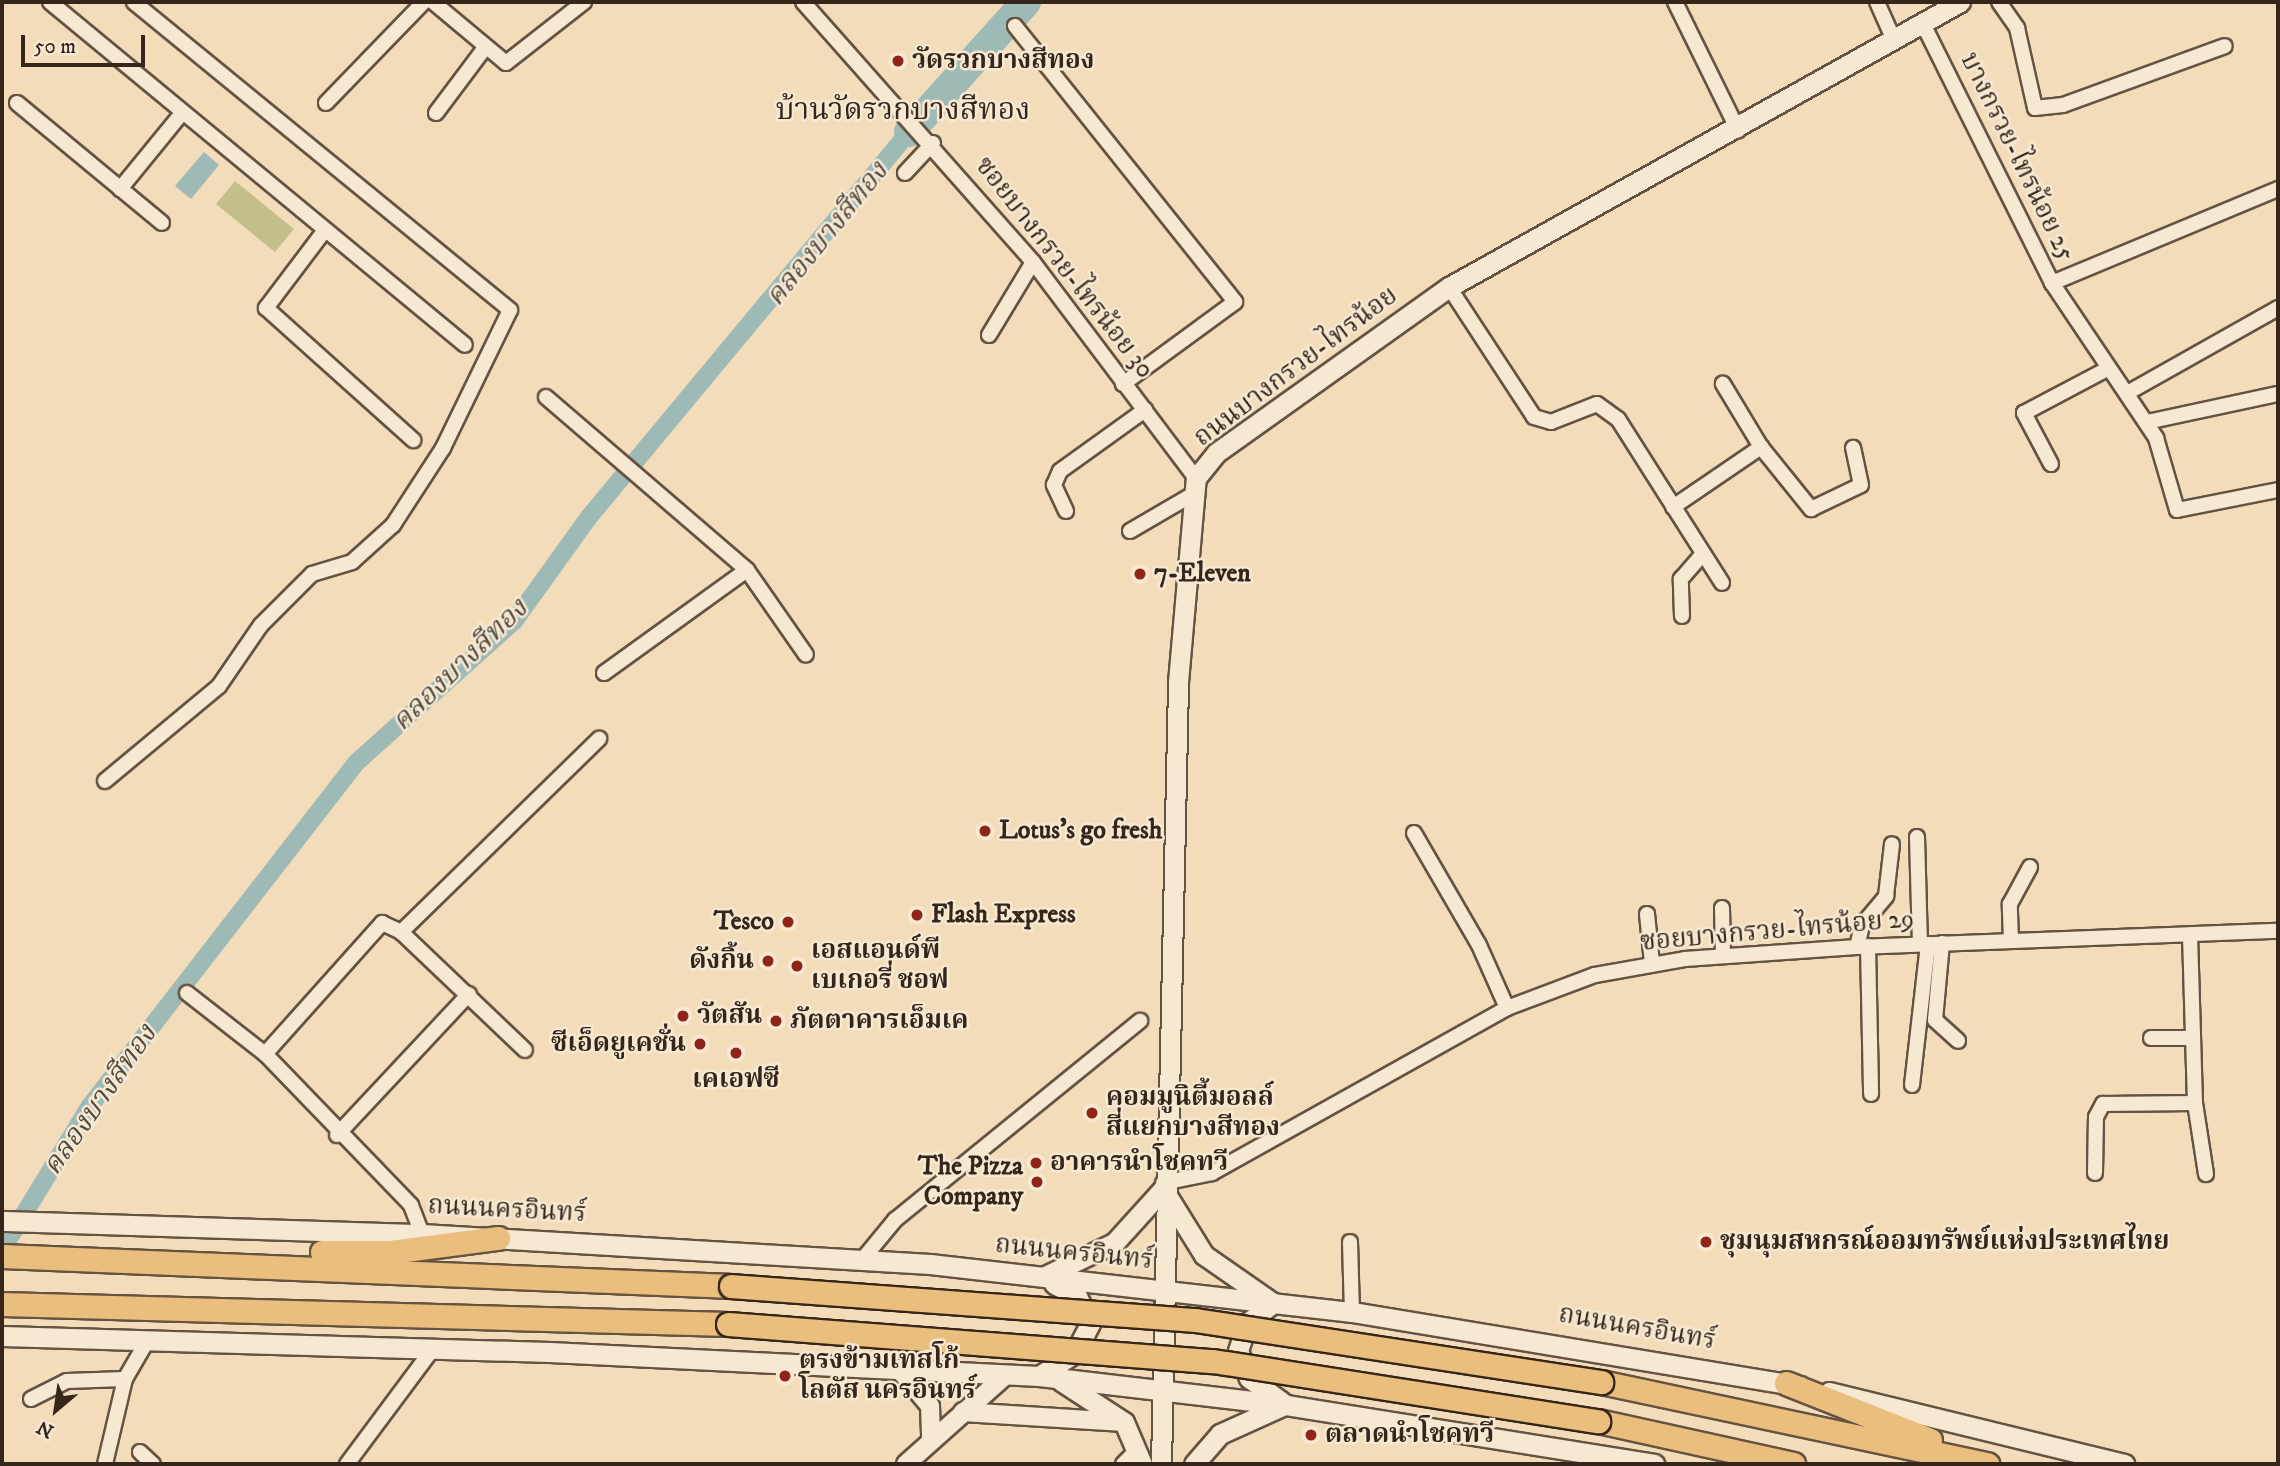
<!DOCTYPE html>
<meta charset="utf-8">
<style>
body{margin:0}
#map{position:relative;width:2280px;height:1466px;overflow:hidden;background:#f3dcb9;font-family:"IM FELL DW Pica","Noto Serif Thai",serif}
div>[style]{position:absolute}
.green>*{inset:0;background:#c3be8a}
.water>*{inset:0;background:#9dbab7}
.canal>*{height:18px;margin:-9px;padding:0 9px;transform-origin:9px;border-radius:9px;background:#9dbab7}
.river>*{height:30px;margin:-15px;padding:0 15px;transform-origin:15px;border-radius:15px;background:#9dbab7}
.roads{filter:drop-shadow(2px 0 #655342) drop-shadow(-2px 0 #655342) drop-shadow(0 2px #655342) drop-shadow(0 -2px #655342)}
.minor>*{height:14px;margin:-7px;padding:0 7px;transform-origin:7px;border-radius:7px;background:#f7e8d2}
.tertiary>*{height:18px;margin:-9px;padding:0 9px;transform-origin:9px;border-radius:9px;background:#f7e8d2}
.secondary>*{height:19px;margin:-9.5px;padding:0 9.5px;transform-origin:9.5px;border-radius:9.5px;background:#f7e8d2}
.primary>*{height:23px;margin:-11.5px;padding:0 11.5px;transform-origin:11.5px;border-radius:11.5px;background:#eabe7c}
.bridges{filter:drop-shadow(2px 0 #36251a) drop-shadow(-2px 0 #36251a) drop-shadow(0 2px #36251a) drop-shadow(0 -2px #36251a)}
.primary-bridge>*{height:23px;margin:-11.5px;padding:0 11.5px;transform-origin:11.5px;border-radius:11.5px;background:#eabe7c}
.dots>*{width:19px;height:19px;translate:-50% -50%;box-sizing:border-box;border:4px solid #f7e8d2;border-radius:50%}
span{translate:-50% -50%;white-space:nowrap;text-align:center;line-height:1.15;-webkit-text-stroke:5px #f7e8d2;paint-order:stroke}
.poi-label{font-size:26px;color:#36251a;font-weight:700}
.left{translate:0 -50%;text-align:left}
.right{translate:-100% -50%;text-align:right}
.street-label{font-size:26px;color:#36251a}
.water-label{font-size:28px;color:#504a41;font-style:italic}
.quarter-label{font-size:30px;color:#36251a}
.frame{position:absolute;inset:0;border:4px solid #36251a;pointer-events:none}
.north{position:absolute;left:21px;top:1375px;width:70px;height:70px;-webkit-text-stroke:5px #f7e8d2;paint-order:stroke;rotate:209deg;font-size:19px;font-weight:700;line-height:28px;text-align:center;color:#36251a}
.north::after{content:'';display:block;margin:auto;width:24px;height:32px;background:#36251a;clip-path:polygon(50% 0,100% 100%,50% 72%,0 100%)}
.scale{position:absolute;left:21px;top:35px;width:124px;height:32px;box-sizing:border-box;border:4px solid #36251a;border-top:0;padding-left:9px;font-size:21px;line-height:24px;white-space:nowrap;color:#36251a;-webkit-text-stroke:5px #f7e8d2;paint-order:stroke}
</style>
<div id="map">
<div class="green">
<div style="clip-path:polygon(235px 181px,294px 229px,275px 252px,216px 204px)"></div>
</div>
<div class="water">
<div style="clip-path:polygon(204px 152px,219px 165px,191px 199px,175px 186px)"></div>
</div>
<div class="canal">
<div style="left:2px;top:1250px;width:169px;rotate:-58.6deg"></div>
<div style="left:90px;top:1106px;width:435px;rotate:-52.2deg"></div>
<div style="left:357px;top:762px;width:212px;rotate:-41.9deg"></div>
<div style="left:515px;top:620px;width:127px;rotate:-54.3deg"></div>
<div style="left:589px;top:517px;width:501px;rotate:-50.27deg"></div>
</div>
<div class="river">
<div style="left:909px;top:132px;width:175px;rotate:-48deg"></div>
</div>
<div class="roads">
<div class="minor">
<div style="left:50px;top:2px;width:538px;rotate:39.57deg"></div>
<div style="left:433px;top:2px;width:95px;rotate:39.9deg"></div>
<div style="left:506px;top:63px;width:99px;rotate:-38deg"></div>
<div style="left:803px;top:2px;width:347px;rotate:48.5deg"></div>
<div style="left:1033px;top:262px;width:271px;rotate:53deg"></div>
<div style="left:1675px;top:2px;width:143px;rotate:63.8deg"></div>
<div style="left:1877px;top:2px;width:39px;rotate:66deg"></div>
<div style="left:1999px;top:2px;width:32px;rotate:55deg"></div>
<div style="left:2017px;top:28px;width:82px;rotate:77.3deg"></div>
<div style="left:2035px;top:108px;width:28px;rotate:-6deg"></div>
<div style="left:2063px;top:105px;width:172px;rotate:-20deg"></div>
<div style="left:1922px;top:22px;width:292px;rotate:63.5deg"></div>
<div style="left:2052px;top:283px;width:187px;rotate:56.1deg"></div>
<div style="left:2156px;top:438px;width:75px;rotate:73.7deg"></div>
<div style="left:2177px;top:510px;width:103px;rotate:-11.2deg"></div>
<div style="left:1015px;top:26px;width:353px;rotate:51.4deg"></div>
<div style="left:1235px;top:302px;width:139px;rotate:143.8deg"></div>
<div style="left:17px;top:103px;width:188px;rotate:39.6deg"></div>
<div style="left:326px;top:103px;width:141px;rotate:-45.9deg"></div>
<div style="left:436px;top:113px;width:80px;rotate:-53.1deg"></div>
<div style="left:905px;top:173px;width:41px;rotate:-47deg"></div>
<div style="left:120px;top:189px;width:98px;rotate:-50.8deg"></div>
<div style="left:325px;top:230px;width:98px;rotate:127.1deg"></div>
<div style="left:266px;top:308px;width:198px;rotate:41.9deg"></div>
<div style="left:2052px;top:283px;width:245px;rotate:-22.6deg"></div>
<div style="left:1449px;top:287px;width:155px;rotate:56.8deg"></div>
<div style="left:1534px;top:417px;width:18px;rotate:16deg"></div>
<div style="left:1551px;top:422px;width:49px;rotate:-21.4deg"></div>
<div style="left:1597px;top:404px;width:26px;rotate:36deg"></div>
<div style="left:1618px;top:419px;width:194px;rotate:57.6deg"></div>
<div style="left:989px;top:335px;width:85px;rotate:-58.9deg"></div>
<div style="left:2129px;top:392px;width:171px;rotate:-29.4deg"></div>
<div style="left:546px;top:397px;width:265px;rotate:40.7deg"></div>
<div style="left:747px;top:570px;width:103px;rotate:55.2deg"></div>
<div style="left:2147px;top:422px;width:134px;rotate:-12.1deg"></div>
<div style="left:1761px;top:447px;width:80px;rotate:51.1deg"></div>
<div style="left:1811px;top:509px;width:55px;rotate:-25.6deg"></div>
<div style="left:1861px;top:485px;width:38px;rotate:-102deg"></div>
<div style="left:2051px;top:464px;width:58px;rotate:-117.9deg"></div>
<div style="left:2024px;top:413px;width:96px;rotate:-27.9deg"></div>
<div style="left:1673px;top:507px;width:107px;rotate:-34.3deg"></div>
<div style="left:1761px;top:447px;width:74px;rotate:-121.1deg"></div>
<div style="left:1066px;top:511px;width:29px;rotate:-115deg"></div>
<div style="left:1054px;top:485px;width:15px;rotate:-67deg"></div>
<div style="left:1060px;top:471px;width:105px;rotate:-35.7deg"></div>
<div style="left:1130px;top:531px;width:69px;rotate:-30.3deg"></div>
<div style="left:1682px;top:616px;width:37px;rotate:-92deg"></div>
<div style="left:1681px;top:579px;width:33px;rotate:-49deg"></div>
<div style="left:604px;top:673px;width:176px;rotate:-35.8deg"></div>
<div style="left:105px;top:781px;width:148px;rotate:-39.8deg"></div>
<div style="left:219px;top:686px;width:74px;rotate:-55.5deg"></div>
<div style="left:261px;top:625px;width:72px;rotate:-45deg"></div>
<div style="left:312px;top:574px;width:42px;rotate:-16.7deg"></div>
<div style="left:352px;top:562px;width:55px;rotate:-42.1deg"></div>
<div style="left:393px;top:525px;width:92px;rotate:-57deg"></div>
<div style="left:443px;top:448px;width:153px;rotate:-64.1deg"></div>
<div style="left:510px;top:310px;width:486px;rotate:-140.7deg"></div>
<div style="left:1414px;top:833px;width:129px;rotate:59.9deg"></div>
<div style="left:1479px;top:945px;width:69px;rotate:66deg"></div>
<div style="left:1917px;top:837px;width:106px;rotate:88.4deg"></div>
<div style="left:1722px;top:908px;width:48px;rotate:88.8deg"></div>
<div style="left:1647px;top:914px;width:49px;rotate:84.2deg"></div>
<div style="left:401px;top:932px;width:277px;rotate:-44.3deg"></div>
<div style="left:2011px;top:941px;width:37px;rotate:-92deg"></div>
<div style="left:2010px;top:904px;width:42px;rotate:-61.6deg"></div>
<div style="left:1942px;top:943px;width:77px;rotate:95.2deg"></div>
<div style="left:1935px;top:1020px;width:31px;rotate:42deg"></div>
<div style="left:1868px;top:946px;width:148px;rotate:88.8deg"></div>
<div style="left:1857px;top:947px;width:23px;rotate:-77deg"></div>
<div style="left:1862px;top:925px;width:38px;rotate:-50deg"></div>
<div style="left:1886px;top:896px;width:52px;rotate:-83.4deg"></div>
<div style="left:187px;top:993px;width:99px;rotate:38deg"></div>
<div style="left:2151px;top:1038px;width:42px"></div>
<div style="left:1912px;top:1085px;width:142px;rotate:-83.5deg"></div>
<div style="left:2195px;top:1103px;width:72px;rotate:81.2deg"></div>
<div style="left:337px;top:1135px;width:193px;rotate:-46.9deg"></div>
<div style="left:2095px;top:1173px;width:56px;rotate:-89deg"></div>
<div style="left:2096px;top:1117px;width:15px;rotate:-62deg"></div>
<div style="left:2103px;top:1104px;width:92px;rotate:-0.6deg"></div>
<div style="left:2195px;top:1103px;width:168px;rotate:-91.7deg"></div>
<div style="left:1163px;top:1183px;width:50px;rotate:-11.5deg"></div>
<div style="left:1212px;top:1173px;width:338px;rotate:-29.2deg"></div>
<div style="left:1507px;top:1008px;width:94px;rotate:-20.6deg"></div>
<div style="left:1595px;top:975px;width:91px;rotate:-10.1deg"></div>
<div style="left:1685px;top:959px;width:172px;rotate:-4deg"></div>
<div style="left:1857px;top:947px;width:421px;rotate:-2.2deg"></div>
<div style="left:422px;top:1234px;width:31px;rotate:-111deg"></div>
<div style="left:411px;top:1205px;width:210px;rotate:-134deg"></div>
<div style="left:265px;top:1054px;width:176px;rotate:-48.2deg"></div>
<div style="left:382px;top:923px;width:21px;rotate:25deg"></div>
<div style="left:401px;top:932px;width:171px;rotate:43.6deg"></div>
<div style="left:1350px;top:1242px;width:70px;rotate:88.4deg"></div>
<div style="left:862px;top:1260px;width:52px;rotate:-50.5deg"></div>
<div style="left:895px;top:1220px;width:316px;rotate:-39.1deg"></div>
<div style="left:31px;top:1399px;width:40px;rotate:-26.6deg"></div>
<div style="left:67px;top:1381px;width:58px;rotate:-2deg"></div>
<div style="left:140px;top:1452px;width:18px;rotate:43deg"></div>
<div style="left:105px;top:1464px;width:87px;rotate:-76.8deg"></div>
<div style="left:125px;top:1379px;width:44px;rotate:-59.9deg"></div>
<div style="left:347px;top:1464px;width:142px;rotate:-53.3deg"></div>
<div style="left:1123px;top:1464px;width:21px;rotate:-45deg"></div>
</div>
<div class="tertiary">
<div style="left:899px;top:1369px;width:48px;rotate:50deg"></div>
<div style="left:930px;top:1406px;width:32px;rotate:88deg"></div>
<div style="left:963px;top:1412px;width:161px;rotate:3.6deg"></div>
<div style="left:906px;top:1464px;width:134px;rotate:-41.7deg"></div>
</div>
<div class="secondary">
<div style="left:1163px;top:1189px;width:78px;rotate:58.2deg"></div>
<div style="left:1204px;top:1255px;width:84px;rotate:34.8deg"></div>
<div style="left:1273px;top:1303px;width:33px;rotate:142deg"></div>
<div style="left:1247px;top:1323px;width:29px;rotate:108deg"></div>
<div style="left:1238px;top:1351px;width:29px;rotate:68deg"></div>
<div style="left:1249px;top:1378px;width:41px;rotate:36deg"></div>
<div style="left:2px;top:1221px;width:420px;rotate:1.8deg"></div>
<div style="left:422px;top:1234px;width:509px;rotate:3.38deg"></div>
<div style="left:930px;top:1264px;width:425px;rotate:6.5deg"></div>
<div style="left:1352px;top:1312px;width:454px;rotate:9.4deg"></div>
<div style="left:1045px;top:1276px;width:76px;rotate:-25.6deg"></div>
<div style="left:1114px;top:1243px;width:73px;rotate:-47.8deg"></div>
<div style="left:2px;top:1336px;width:547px;rotate:1.68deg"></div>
<div style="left:549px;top:1352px;width:491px;rotate:2.8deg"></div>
<div style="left:1039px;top:1376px;width:249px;rotate:6.7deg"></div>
<div style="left:1286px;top:1405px;width:373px;rotate:9.1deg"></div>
<div style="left:1039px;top:1376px;width:43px;rotate:-32.6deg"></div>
<div style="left:1075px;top:1353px;width:34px;rotate:-63deg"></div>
<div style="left:1090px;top:1323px;width:30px;rotate:-116deg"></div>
<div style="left:1077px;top:1296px;width:26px;rotate:-152deg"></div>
<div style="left:1061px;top:1381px;width:75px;rotate:33.1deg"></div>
<div style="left:1124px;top:1422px;width:46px;rotate:66.8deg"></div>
<div style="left:1829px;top:1392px;width:304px;rotate:13.7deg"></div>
<div style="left:1161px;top:1464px;width:782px;rotate:-88.75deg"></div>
<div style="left:1178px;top:682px;width:205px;rotate:-85deg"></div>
<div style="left:1196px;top:478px;width:32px;rotate:-51deg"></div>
<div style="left:1216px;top:453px;width:286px;rotate:-35.5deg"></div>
<div style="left:1449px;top:287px;width:585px;rotate:-29.15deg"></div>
<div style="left:1194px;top:1464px;width:40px;rotate:-49deg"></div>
<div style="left:1220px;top:1434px;width:68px;rotate:-24.3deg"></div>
</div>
<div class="primary">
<div style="left:322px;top:1252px;width:68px"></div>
<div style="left:390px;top:1252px;width:109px;rotate:-7.4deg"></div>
<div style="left:2px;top:1256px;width:730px;rotate:2.36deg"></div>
<div style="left:2px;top:1304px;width:726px;rotate:1.58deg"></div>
<div style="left:1601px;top:1382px;width:395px;rotate:12deg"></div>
<div style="left:1786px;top:1383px;width:155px;rotate:21.6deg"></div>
<div style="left:1598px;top:1421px;width:200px;rotate:12.4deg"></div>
</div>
</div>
<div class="bridges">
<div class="primary-bridge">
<div style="left:731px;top:1286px;width:465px;rotate:4.2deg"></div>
<div style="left:1195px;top:1320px;width:411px;rotate:8.7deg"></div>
<div style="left:728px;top:1324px;width:486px;rotate:4.4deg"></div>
<div style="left:1213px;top:1361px;width:390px;rotate:8.9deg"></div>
</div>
</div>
<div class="dots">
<div style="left:898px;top:61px;background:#8f2418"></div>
<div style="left:1140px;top:574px;background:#8f2418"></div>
<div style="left:985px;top:831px;background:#8f2418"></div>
<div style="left:917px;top:915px;background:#8f2418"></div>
<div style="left:788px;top:922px;background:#8f2418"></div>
<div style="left:768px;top:961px;background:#8f2418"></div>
<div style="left:797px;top:966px;background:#8f2418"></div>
<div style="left:683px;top:1016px;background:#8f2418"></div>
<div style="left:776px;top:1021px;background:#8f2418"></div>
<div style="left:700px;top:1044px;background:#8f2418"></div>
<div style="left:736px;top:1053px;background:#8f2418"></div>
<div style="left:1092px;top:1113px;background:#8f2418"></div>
<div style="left:1036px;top:1163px;background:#8f2418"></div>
<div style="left:1037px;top:1182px;background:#8f2418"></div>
<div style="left:1706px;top:1242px;background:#8f2418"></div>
<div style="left:785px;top:1376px;background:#8f2418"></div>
<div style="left:1311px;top:1435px;background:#8f2418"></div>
</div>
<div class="poi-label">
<span class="left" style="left:912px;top:61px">วัดรวกบางสีทอง</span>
<span class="left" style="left:1154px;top:574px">7-Eleven</span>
<span class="left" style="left:999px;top:831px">Lotus's go fresh</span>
<span class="left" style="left:931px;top:915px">Flash Express</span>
<span class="right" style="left:774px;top:922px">Tesco</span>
<span class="left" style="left:811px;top:966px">เอสแอนด์พี<br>เบเกอรี่ ชอฟ</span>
<span class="right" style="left:754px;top:961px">ดังกิ้น</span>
<span class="left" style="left:697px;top:1016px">วัตสัน</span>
<span class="left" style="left:790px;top:1021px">ภัตตาคารเอ็มเค</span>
<span class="right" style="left:686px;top:1044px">ซีเอ็ดยูเคชั่น</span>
<span style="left:736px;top:1080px">เคเอฟซี</span>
<span class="left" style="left:1106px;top:1113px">คอมมูนิตี้มอลล์<br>สี่แยกบางสีทอง</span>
<span class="left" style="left:1050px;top:1163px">อาคารนำโชคทวี</span>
<span class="right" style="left:1023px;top:1182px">The Pizza<br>Company</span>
<span class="left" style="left:1720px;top:1242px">ชุมนุมสหกรณ์ออมทรัพย์แห่งประเทศไทย</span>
<span class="left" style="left:799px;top:1376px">ตรงข้ามเทสโก้<br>โลตัส นครอินทร์</span>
<span class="left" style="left:1325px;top:1435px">ตลาดนำโชคทวี</span>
</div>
<div class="street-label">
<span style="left:2017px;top:157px;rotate:64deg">บางกรวย-ไทรน้อย 25</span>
<span style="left:1064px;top:268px;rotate:52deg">ซอยบางกรวย-ไทรน้อย 30</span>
<span style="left:1296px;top:367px;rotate:-37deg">ถนนบางกรวย-ไทรน้อย</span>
<span style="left:1777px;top:931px;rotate:-5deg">ซอยบางกรวย-ไทรน้อย 29</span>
<span style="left:507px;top:1210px;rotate:3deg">ถนนนครอินทร์</span>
<span style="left:1074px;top:1253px;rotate:6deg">ถนนนครอินทร์</span>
<span style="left:1637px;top:1328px;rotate:10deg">ถนนนครอินทร์</span>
</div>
<div class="water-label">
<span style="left:827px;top:234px;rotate:-51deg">คลองบางสีทอง</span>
<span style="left:460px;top:665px;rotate:-44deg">คลองบางสีทอง</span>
<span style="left:100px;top:1100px;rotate:-55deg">คลองบางสีทอง</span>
</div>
<div class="quarter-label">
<span style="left:903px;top:111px">บ้านวัดรวกบางสีทอง</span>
</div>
<div class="frame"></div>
<div class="north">N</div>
<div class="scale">50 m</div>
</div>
